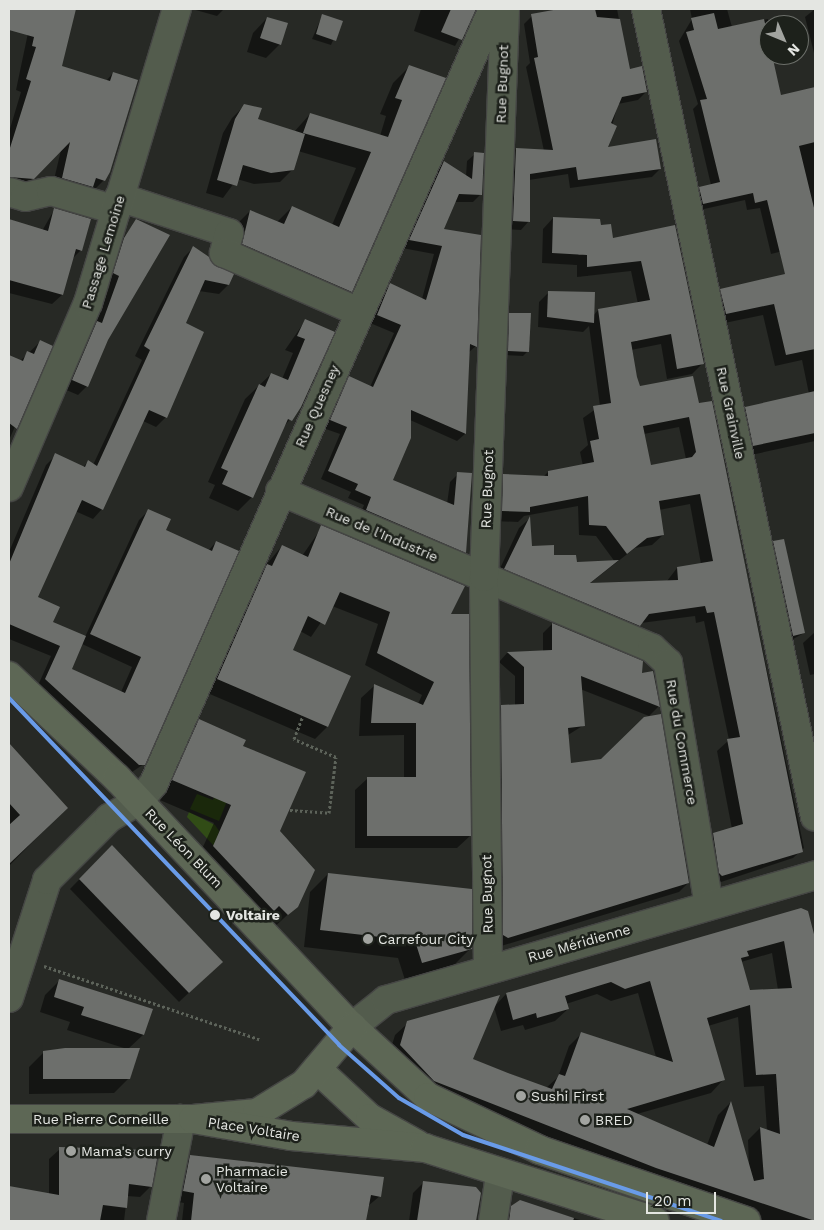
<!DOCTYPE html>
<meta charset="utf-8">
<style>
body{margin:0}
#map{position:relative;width:824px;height:1230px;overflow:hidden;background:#272925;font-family:"Work Sans",sans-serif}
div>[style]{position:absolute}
.green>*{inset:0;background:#314c16}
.shadow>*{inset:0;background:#0007}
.building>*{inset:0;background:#6d6f6c}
.path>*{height:3px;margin-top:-1.5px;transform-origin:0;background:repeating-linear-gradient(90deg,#5d635a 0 2.5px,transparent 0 5px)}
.roads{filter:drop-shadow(1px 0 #454644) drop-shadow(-1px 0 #454644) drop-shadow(0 1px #454644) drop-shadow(0 -1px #454644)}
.street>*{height:28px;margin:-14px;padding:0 14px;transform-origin:14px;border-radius:14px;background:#535c4d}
.secondary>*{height:28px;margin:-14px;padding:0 14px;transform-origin:14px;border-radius:14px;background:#5d6755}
.tram-1>*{height:4px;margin:-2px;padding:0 2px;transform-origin:2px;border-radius:2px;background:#699be8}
.dots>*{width:14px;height:14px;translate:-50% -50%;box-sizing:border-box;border:2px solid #1d211b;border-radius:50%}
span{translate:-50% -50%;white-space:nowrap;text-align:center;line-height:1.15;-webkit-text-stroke:5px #1d211b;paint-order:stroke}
.street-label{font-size:14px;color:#e4e6e2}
.stop-label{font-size:14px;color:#e4e6e2;font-weight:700}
.left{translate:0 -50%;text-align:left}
.poi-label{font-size:14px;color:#e4e6e2}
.frame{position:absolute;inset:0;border:10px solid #e4e6e2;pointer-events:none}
.north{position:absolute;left:759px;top:15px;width:50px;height:50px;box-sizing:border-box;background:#1d211b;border:1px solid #6d706b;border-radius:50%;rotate:135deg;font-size:14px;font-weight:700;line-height:20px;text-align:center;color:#e4e6e2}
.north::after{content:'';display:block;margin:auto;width:18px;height:22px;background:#a2a4a0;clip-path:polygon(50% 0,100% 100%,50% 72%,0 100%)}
.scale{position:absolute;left:646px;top:1192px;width:70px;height:22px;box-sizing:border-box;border:2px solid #e4e6e2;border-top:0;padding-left:6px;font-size:15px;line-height:18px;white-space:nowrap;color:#e4e6e2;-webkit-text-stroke:4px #1d211b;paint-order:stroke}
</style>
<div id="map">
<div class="green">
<div style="clip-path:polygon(217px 790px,229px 796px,219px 821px,190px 809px,197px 794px,213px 800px)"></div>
<div style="clip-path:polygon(189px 812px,215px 825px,219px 831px,214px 846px,187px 817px)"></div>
</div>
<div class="shadow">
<div style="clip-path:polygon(33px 9px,75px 9px,60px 67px,106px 81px,113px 73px,104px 180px,93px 191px,52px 188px,61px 150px,22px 189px,9px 188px,9px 132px,21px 92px,16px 90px)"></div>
<div style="clip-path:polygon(192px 9px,224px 9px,217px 16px)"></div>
<div style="clip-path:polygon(421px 9px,476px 9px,455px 46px,414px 31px)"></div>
<div style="clip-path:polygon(565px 9px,617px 9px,629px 71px,646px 92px,638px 100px,618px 104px,606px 148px,660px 169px,652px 177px,570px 188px,568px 174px,529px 180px,529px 221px,521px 230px,505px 229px,508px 157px,516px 149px,544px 151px,526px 67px,530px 63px,524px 24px,532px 16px)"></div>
<div style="clip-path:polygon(690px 9px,727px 9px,732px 27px,768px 19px,769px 55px,777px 55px,772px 59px,781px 97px,803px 91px,815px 134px,815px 243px,771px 254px,760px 208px,747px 210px,745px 200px,695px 211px,692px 196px,711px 185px,693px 109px,698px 104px,679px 41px,692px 19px)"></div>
<div style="clip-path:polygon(815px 9px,815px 57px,805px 17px)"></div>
<div style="clip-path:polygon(322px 16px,341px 22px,331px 45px,312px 39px)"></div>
<div style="clip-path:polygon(267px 18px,280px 44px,266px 58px,247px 52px,253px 33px)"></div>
<div style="clip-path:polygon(409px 67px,444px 79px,351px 291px,335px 307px,227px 260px,234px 227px,250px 211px,277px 222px,292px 207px,332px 225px,356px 168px,298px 151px,293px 169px,280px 182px,254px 184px,237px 179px,223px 198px,206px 193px,223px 133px,232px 118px,245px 105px,256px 120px,294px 132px,310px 114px,380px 136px,386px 116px,380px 114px,393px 83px)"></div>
<div style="clip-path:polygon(475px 154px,481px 194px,473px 202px,454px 202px,442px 230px,476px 346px,468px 353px,465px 434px,457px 441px,410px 420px,392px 481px,447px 504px,450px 482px,458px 474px,465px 552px,457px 560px,359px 518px,364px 505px,348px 498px,351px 492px,321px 479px,340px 434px,323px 428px,349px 378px,370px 387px,394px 333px,370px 323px,382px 293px,390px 285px,422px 299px,434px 254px,402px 248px,436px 170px,444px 162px,466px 176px,467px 161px)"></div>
<div style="clip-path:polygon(54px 210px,81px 250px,71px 260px,62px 295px,52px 304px,9px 293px,9px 219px,42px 231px)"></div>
<div style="clip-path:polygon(evenodd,553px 218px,600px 227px,612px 239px,674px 226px,703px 363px,692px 374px,667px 379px,661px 344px,631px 350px,639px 388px,698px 405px,711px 402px,804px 848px,793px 858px,712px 885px,703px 845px,713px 834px,732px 829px,717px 751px,729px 740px,704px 621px,696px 623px,695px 616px,641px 623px,629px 636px,495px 579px,519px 528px,529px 519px,531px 547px,576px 563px,615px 562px,596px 536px,579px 535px,578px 506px,524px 516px,518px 522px,492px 521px,493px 486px,504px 476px,543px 477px,548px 472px,583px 466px,580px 452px,588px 445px,583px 418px,600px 406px,589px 326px,583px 332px,538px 327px,539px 302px,549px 292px,593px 316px,598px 310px,638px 304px,631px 271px,577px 277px,577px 265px,542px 263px,543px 229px,553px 218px,679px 427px,686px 459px,650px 467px,644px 434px,679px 427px,553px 218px,690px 504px,701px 564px,677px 568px,667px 581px,589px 584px,635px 548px,652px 545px,663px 535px,659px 510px,690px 504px)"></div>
<div style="clip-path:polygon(137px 221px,107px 339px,87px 386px,78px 395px,64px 389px,89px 331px,96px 323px,110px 285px,105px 282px,115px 248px)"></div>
<div style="clip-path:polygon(evenodd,193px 248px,228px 285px,219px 294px,199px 291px,184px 324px,166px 417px,156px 427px,143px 421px,102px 509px,93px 519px,75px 511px,36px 598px,51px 623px,85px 637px,139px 520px,148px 511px,164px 530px,208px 551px,216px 542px,144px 764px,129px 774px,36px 690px,51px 656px,9px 639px,9px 552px,46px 465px,56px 455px,83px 467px,88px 462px,93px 465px,142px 360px,135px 356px,184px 257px,193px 248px,82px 644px,132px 667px,121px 692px,71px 670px,82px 644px)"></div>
<div style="clip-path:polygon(812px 279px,815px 441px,742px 457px,735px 420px,746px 408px,809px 394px,802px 360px,775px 366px,763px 315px,715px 325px,710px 301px,721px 290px)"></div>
<div style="clip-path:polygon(510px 314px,528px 351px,523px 356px,504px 355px,505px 319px)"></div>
<div style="clip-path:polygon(305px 321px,333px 332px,300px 407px,282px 429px,252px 497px,238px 511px,209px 498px,215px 485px,208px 482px,245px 399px,271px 374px,282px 379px,293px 353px,285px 350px)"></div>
<div style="clip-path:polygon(40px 342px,51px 346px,9px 440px,9px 387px,19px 362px)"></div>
<div style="clip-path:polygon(322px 527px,449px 615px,470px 836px,457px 848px,355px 848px,355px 790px,368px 778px,404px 778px,404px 735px,359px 736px,361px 698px,374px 686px,418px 704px,422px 695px,365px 665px,378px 624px,332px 606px,311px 637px,300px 631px,292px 650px,327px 727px,315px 739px,205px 692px,255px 578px,282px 546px,302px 556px)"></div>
<div style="clip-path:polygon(774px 543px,804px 633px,786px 643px,766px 550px)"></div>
<div style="clip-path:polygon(552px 624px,641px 674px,652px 672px,658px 707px,649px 716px,580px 689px,584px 725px,568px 735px,570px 765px,688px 883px,679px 892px,498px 947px,492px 715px,501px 706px,515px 706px,515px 676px,499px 662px,507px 653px,543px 652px,543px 633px)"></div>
<div style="clip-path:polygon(815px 632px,815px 674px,810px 675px,803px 643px)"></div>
<div style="clip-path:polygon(199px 721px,242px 746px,279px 832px,297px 906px,269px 932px,195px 864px,214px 823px,155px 798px,181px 739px)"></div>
<div style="clip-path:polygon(9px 748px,66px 808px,9px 866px)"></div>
<div style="clip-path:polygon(111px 847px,211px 972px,179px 1002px,70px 889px)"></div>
<div style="clip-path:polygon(328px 874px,471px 948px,453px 966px,405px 980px,398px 958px,304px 947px,310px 892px)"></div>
<div style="clip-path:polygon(evenodd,801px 909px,807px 912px,815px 943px,815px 1172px,807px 1172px,815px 1176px,815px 1221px,764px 1221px,643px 1181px,422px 1094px,388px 1058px,395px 1035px,408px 1023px,498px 997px,494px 1007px,506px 994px,801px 909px,772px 953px,778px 990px,749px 991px,741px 962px,772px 953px,801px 909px,638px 993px,656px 1057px,582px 1033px,569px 1046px,558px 1077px,546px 1088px,472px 1059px,494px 1007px,501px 1031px,523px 1025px,525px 1030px,555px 1021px,568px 1009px,566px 1004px,597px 994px,611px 1001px,638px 993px,801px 909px,738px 1017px,744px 1087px,764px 1086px,767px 1131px,760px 1128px,748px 1140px,749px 1168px,730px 1103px,718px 1115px,707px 1145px,637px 1114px,711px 1093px,723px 1080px,708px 1026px,738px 1017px)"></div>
<div style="clip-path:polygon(60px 980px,151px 1009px,143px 1035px,128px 1049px,129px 1078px,114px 1093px,29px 1094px,29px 1067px,44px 1052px,127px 1049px,67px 1030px,70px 1022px,40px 1012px,45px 995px)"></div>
<div style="clip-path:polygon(60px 1149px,149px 1151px,151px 1186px,140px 1197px,127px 1196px,124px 1221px,9px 1221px,9px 1187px,49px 1195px,49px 1159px)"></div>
<div style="clip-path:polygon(190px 1156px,380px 1196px,368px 1206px,365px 1221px,323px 1221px,324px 1213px,288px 1209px,287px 1221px,182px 1221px,184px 1203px,173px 1201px,180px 1167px)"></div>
<div style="clip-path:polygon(424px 1182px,479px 1194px,475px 1221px,409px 1221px,413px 1193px)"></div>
<div style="clip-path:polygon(520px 1201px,583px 1221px,500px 1221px)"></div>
</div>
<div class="building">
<div style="clip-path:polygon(9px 9px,76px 9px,62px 66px,110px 81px,113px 72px,138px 80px,110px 172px,105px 181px,96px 178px,93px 187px,62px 178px,70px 142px,34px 179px,9px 177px,9px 151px,31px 81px,26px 79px,36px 47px,32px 46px,34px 37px,9px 30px)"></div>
<div style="clip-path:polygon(451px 9px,476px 9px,462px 40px,441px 32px)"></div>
<div style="clip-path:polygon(559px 9px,595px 9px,597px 17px,620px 19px,630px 69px,642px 66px,647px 92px,622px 97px,611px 123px,617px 126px,608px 147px,656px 139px,661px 169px,578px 180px,576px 167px,530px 174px,530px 222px,513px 221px,516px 148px,553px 150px,534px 58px,538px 57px,531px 14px)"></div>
<div style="clip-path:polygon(714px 13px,718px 29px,764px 19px,781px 95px,815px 87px,815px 142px,799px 146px,815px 212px,815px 349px,786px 355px,774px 304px,726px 314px,720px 289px,785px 274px,767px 200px,755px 203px,753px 193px,703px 204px,699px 187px,720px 182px,700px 100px,707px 99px,686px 32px,694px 30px,691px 18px)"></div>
<div style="clip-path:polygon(322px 14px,343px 21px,336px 41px,316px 34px)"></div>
<div style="clip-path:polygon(267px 17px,288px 23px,281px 45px,260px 38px)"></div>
<div style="clip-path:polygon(409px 65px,446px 78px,352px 292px,242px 244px,250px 210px,284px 224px,292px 206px,339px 227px,371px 152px,303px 133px,310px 113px,388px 137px,402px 100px,395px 98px)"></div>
<div style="clip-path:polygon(244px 104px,262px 108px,258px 119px,305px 134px,294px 170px,271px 173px,243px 165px,237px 186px,217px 180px,235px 119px)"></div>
<div style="clip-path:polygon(474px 152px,484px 153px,482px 195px,459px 194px,444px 229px,481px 235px,477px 347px,470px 344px,466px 434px,411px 410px,411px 438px,393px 480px,454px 505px,457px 472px,472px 473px,466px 553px,366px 510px,371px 497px,355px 490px,358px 484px,328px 471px,347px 427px,330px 420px,349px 376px,373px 387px,401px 325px,377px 315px,390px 283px,426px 300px,442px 246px,409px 240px,444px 161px,472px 179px)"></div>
<div style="clip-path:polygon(54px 208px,91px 219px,82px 251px,76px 249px,63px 295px,9px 280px,9px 219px,48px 231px)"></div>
<div style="clip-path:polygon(evenodd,553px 217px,600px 219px,601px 225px,611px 224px,613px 238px,675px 225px,704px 364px,677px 369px,671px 334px,631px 342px,637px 377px,640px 386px,693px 376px,699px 403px,712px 401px,803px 852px,722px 876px,719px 873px,713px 833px,743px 824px,727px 739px,740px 737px,714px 612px,707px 613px,705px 606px,649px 614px,640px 626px,504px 569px,530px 516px,532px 546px,554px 545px,554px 555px,576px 555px,577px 562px,619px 560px,590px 583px,678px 580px,677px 567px,713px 561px,700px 494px,659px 501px,664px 535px,647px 538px,627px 554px,606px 526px,589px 525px,588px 496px,530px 507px,530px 512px,502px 511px,503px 474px,548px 476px,548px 471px,594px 462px,590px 441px,599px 439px,593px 406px,611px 403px,598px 309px,650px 300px,641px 261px,587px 267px,587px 255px,552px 253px,553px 217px,689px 417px,696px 452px,692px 457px,651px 465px,643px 426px,689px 417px)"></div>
<div style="clip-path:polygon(136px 219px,170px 235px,108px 340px,88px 387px,72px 380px,97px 321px,102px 323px,119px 276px,113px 273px,124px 238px)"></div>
<div style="clip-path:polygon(193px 246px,234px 274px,229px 285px,205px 280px,186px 323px,204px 332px,167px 418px,149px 410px,103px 510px,82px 500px,38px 597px,60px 607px,53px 622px,86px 636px,72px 669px,125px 693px,141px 657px,90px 634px,148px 509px,171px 519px,166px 530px,212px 551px,216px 541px,239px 551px,145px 765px,139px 765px,45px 679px,60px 646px,9px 624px,9px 564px,55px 453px,85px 467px,88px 460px,97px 466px,150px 350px,144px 346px)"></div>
<div style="clip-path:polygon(548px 291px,595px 292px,594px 323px,547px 317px)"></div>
<div style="clip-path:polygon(509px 313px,531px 313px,529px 352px,508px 351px)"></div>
<div style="clip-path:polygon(305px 319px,335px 332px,301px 407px,292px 421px,288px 419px,253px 498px,222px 484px,228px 471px,221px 468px,259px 384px,265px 387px,271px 373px,288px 380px,305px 339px,297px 336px)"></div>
<div style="clip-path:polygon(40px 340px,53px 346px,17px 429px,9px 423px,9px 355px,23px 361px,27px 351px,34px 354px)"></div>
<div style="clip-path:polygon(815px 391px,815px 433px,753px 446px,745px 407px)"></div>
<div style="clip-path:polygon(321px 525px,465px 586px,451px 614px,469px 614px,471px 836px,367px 836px,367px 777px,416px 777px,416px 723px,371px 723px,374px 684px,423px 705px,434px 682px,377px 653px,390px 612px,340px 592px,325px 625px,308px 616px,293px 650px,351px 676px,328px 727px,217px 679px,267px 564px,272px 566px,282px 545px,308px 557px)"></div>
<div style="clip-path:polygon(784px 539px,805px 633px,793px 636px,773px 541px)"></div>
<div style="clip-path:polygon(552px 623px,643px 661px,642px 673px,653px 671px,660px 707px,581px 676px,585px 726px,568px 728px,571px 763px,601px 759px,644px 717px,661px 714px,689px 883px,508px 938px,503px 935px,501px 705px,524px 704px,524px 667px,507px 652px,552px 650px)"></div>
<div style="clip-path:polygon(199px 719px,246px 740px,243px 746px,306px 772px,280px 831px,315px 870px,298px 907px,288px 915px,279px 906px,274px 911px,213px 846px,231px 805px,172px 780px)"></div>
<div style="clip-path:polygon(9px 743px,68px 808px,9px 864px,9px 825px,20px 815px,9px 803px)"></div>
<div style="clip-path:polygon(112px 845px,223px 962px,189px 993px,79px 879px)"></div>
<div style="clip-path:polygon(328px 873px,472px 889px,472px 949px,422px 963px,415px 941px,320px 930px)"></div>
<div style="clip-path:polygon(evenodd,801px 908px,808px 911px,815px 938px,815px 1221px,656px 1168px,434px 1081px,400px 1045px,407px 1021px,500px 995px,473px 1059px,508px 1073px,552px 1089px,559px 1074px,565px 1076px,581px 1032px,673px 1062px,650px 981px,625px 989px,611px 982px,565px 996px,569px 1009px,537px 1018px,536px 1013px,513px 1020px,506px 993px,801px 908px,784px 941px,792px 988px,750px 990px,741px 958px,749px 956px,747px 951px,784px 941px,801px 908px,750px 1005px,756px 1075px,776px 1074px,780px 1134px,760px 1127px,764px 1179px,754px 1181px,731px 1101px,714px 1147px,627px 1109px,725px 1080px,707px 1018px,750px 1005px)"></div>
<div style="clip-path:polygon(59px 979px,153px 1009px,144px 1035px,81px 1015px,84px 1007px,54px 997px)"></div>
<div style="clip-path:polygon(65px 1048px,140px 1048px,130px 1079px,43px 1079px,43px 1051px)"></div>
<div style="clip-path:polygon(59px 1147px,149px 1150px,157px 1159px,152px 1187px,129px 1184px,127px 1208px,103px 1205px,100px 1221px,9px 1221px,9px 1186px,59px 1195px)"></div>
<div style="clip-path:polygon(190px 1155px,384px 1177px,381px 1197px,371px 1195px,366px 1221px,191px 1221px,194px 1193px,183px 1191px)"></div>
<div style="clip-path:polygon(423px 1181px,476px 1187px,481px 1193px,476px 1221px,417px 1221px)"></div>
<div style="clip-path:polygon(520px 1200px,574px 1218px,573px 1221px,509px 1221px,511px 1206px)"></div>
</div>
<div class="path">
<div style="left:290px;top:810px;width:39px;rotate:4deg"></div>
<div style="left:329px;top:813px;width:56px;rotate:-82.9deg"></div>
<div style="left:336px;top:757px;width:46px;rotate:-156.8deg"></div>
<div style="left:294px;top:739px;width:25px;rotate:-69deg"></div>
<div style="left:44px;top:966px;width:229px;rotate:18.8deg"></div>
</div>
<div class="roads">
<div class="street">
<div style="left:646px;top:9px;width:825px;rotate:78.19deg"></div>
<div style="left:9px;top:192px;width:17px;rotate:17deg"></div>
<div style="left:25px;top:197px;width:27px;rotate:-13deg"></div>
<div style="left:51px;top:191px;width:68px;rotate:16.3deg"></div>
<div style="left:119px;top:197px;width:116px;rotate:18.1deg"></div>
<div style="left:229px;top:233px;width:21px;rotate:104deg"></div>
<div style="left:224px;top:253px;width:147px;rotate:23.6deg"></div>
<div style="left:9px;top:487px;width:200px;rotate:-66.8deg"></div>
<div style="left:88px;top:303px;width:307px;rotate:-73.2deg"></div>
<div style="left:280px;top:491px;width:404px;rotate:22.9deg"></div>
<div style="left:652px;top:648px;width:22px;rotate:43deg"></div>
<div style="left:668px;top:663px;width:245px;rotate:80.4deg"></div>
<div style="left:488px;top:969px;width:392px;rotate:-90.6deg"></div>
<div style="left:484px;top:577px;width:568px;rotate:-87.88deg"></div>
<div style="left:9px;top:998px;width:124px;rotate:-72.1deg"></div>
<div style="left:47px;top:880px;width:88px;rotate:-45deg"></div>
<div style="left:109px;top:818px;width:34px;rotate:-30deg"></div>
<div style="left:139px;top:801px;width:23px;rotate:-50deg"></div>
<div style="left:154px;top:783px;width:845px;rotate:-66.35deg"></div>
<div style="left:352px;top:1027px;width:43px;rotate:-38.5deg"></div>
<div style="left:386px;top:1000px;width:447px;rotate:-16.2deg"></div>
<div style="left:161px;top:1221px;width:104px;rotate:-78.9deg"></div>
<div style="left:493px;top:1221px;width:47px;rotate:-81.3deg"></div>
</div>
<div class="secondary">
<div style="left:9px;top:676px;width:149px;rotate:43.4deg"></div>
<div style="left:117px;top:778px;width:342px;rotate:46.7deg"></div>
<div style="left:352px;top:1027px;width:103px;rotate:42.6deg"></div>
<div style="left:428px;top:1097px;width:124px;rotate:25.3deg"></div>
<div style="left:540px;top:1150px;width:218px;rotate:19deg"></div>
<div style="left:317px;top:1069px;width:72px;rotate:42.8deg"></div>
<div style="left:370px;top:1118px;width:54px;rotate:29deg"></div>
<div style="left:9px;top:1119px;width:184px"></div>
<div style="left:193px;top:1119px;width:64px;rotate:-5.4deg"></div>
<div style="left:257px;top:1113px;width:55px;rotate:-31.7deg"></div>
<div style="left:304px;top:1084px;width:75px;rotate:-49.9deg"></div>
<div style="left:193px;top:1119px;width:99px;rotate:9.8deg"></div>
<div style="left:291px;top:1136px;width:135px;rotate:5.1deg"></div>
<div style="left:425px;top:1148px;width:241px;rotate:17.6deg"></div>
</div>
</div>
<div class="tram-1">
<div style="left:9px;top:698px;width:479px;rotate:46.4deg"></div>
<div style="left:339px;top:1045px;width:80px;rotate:41.5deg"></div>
<div style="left:399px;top:1098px;width:74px;rotate:30deg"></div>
<div style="left:463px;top:1135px;width:272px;rotate:18.4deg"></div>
</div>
<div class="dots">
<div style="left:215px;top:915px;background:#e4e6e2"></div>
<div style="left:368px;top:939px;background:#a2a4a0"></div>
<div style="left:521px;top:1096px;background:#a2a4a0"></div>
<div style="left:585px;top:1120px;background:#a2a4a0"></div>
<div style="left:71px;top:1151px;background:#a2a4a0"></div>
<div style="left:206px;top:1179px;background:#a2a4a0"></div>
</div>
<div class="street-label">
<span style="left:502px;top:84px;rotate:-88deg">Rue Bugnot</span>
<span style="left:103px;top:252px;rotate:-73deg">Passage Lemoine</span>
<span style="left:317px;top:406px;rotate:-66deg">Rue Quesney</span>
<span style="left:731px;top:413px;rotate:78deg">Rue Grainville</span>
<span style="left:487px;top:489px;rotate:-88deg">Rue Bugnot</span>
<span style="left:382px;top:534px;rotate:23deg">Rue de l'Industrie</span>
<span style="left:682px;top:742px;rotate:80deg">Rue du Commerce</span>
<span style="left:184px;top:848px;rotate:46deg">Rue Léon Blum</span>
<span style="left:487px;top:894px;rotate:-91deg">Rue Bugnot</span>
<span style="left:579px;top:943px;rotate:-16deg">Rue Méridienne</span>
<span style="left:101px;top:1119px">Rue Pierre Corneille</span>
<span style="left:254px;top:1129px;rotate:9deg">Place Voltaire</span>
</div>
<div class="stop-label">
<span class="left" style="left:226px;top:915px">Voltaire</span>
</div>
<div class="poi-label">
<span class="left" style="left:378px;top:939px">Carrefour City</span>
<span class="left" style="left:531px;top:1096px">Sushi First</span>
<span class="left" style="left:595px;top:1120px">BRED</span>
<span class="left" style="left:81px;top:1151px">Mama's curry</span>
<span class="left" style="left:216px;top:1179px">Pharmacie<br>Voltaire</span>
</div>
<div class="frame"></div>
<div class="north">N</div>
<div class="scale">20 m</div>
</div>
